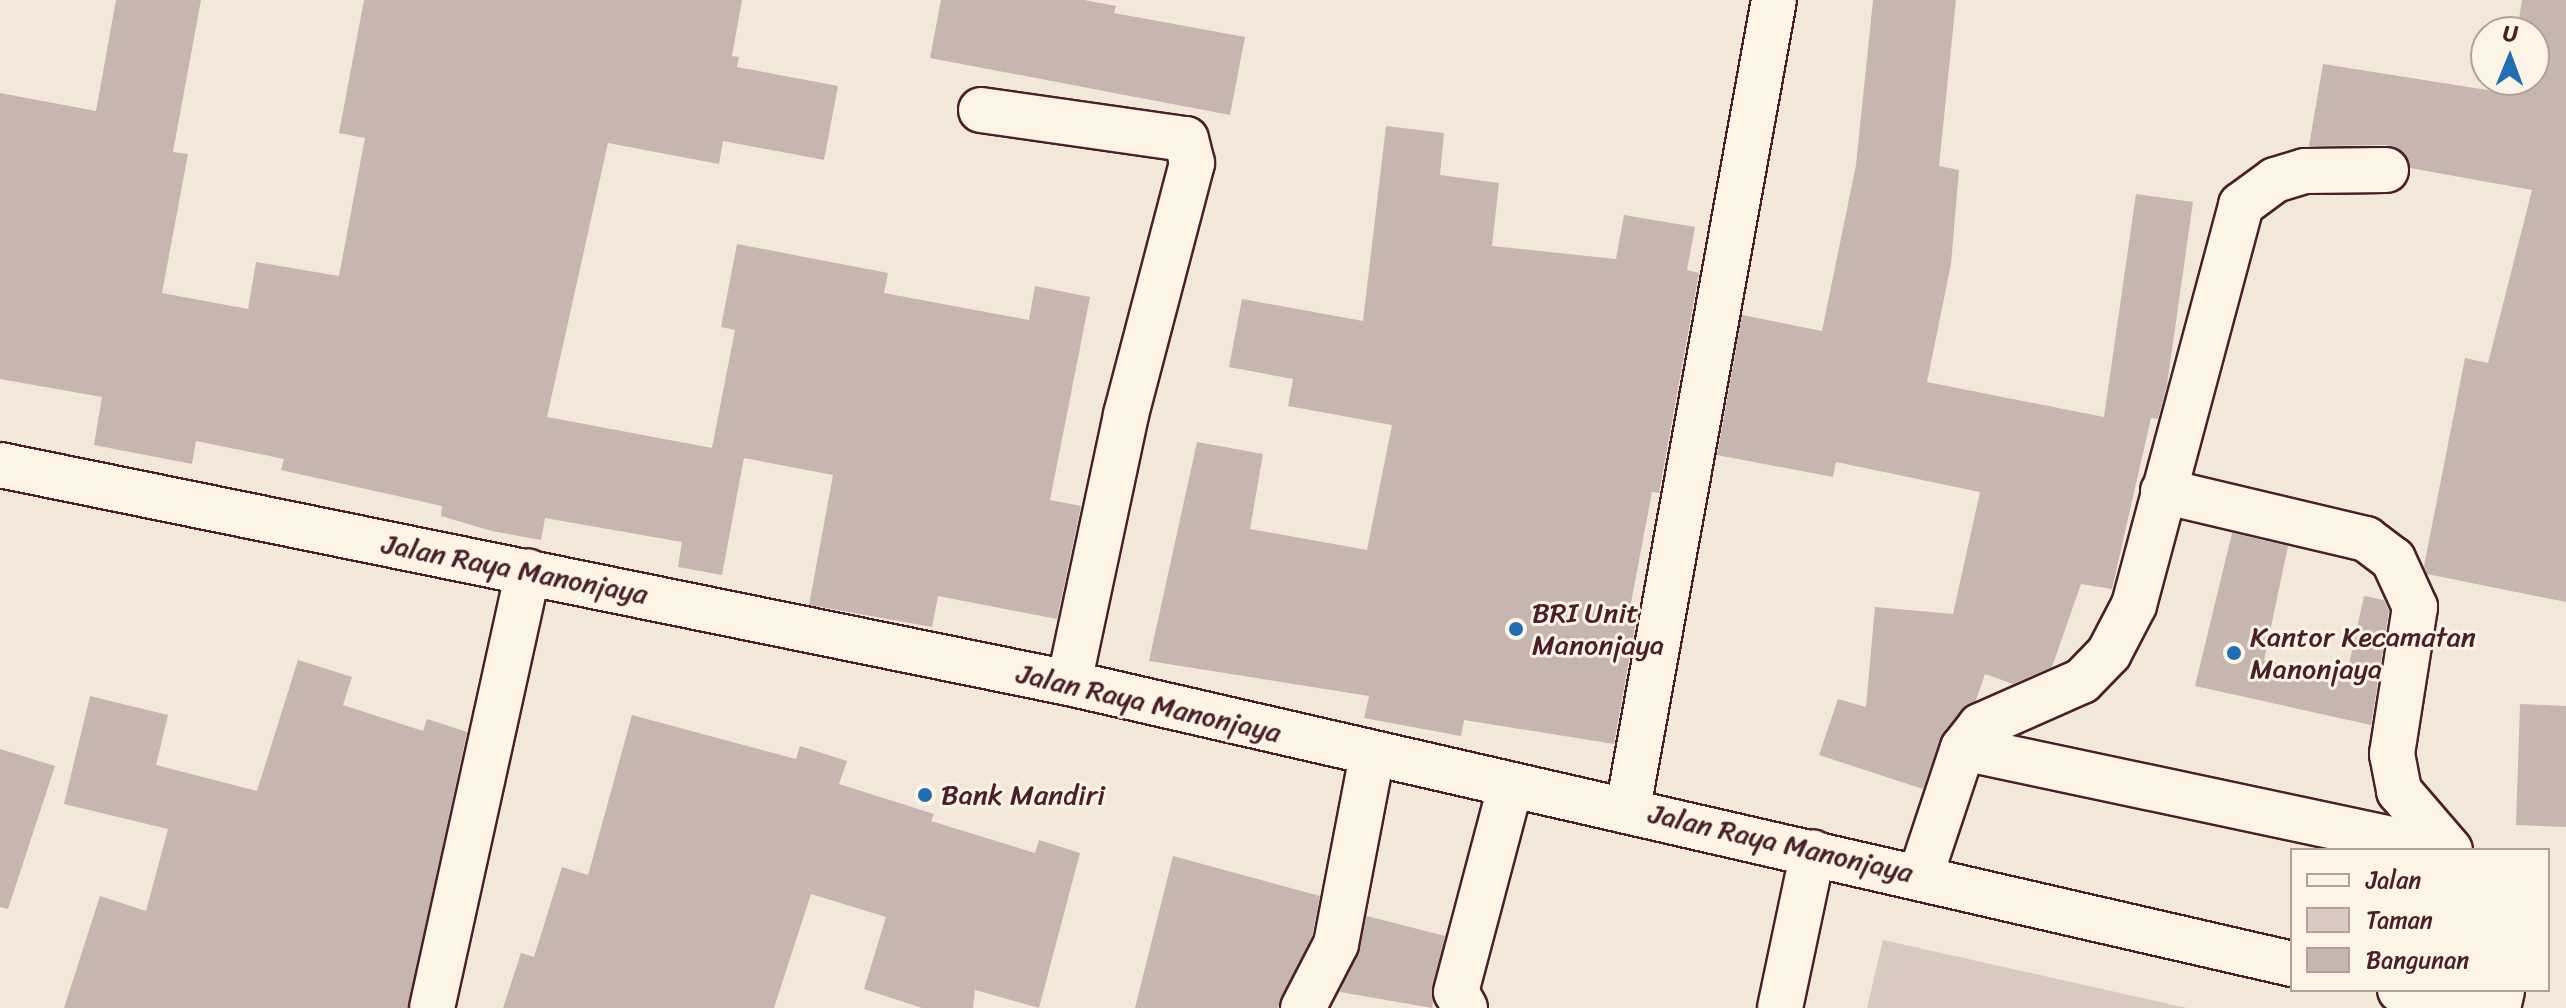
<!DOCTYPE html>
<style>
body{margin:0}
#map{position:relative;width:2566px;height:1008px;overflow:hidden;background:#f1e8da;font-family:Sriracha,sans-serif}
div>[style]{position:absolute}
.green>*{inset:0;background:#d8cac0}
.building>*{inset:0;background:#c7b6af}
.roads{filter:drop-shadow(2px 0 #4a1f2b) drop-shadow(-2px 0 #4a1f2b) drop-shadow(0 2px #4a1f2b) drop-shadow(0 -2px #4a1f2b)}
.minor>*{height:44px;margin:-22px;padding:0 22px;transform-origin:22px;border-radius:22px;background:#fcf5e5}
.major>*{height:44px;margin:-22px;padding:0 22px;transform-origin:22px;border-radius:22px;background:#fcf5e5}
.dots>*{width:22px;height:22px;translate:-50% -50%;box-sizing:border-box;border:4px solid #fcf5e5;border-radius:50%}
span{translate:-50% -50%;white-space:nowrap;text-align:center;line-height:1.15;-webkit-text-stroke:6px #fcf5e5;paint-order:stroke}
.street-label{font-size:28px;color:#4a1f2b}
.poi-label{font-size:28px;color:#4a1f2b}
.left{translate:0 -50%;text-align:left}
.legend{position:absolute;left:2290px;top:848px;width:260px;height:144px;box-sizing:border-box;background:#fcf5e5;border:2px solid #b59f9b;margin:0;padding:10px 14px;list-style:none;font-size:24px;color:#4a1f2b}
.legend li{display:flex;align-items:center;gap:16px;height:40px}
.legend b{width:40px;border:2px solid #b59f9b}
.north{position:absolute;left:2470px;top:16px;width:80px;height:80px;box-sizing:border-box;background:#fcf5e5;border:2px solid #b59f9b;border-radius:50%;rotate:1deg;font-size:22px;font-weight:700;line-height:32px;text-align:center;color:#4a1f2b}
.north::after{content:'';display:block;margin:auto;width:28px;height:36px;background:#1f6fb2;clip-path:polygon(50% 0,100% 100%,50% 72%,0 100%)}
</style>
<div id="map">
<div class="green">
<div style="clip-path:polygon(1883px 940px,2187px 1008px,1867px 1008px)"></div>
</div>
<div class="building">
<div style="clip-path:polygon(116px 0,201px 0,173px 152px,188px 154px,162px 293px,248px 309px,256px 262px,339px 276px,365px 138px,339px 133px,364px 0,742px 0,732px 56px,739px 57px,737px 67px,838px 86px,824px 160px,723px 141px,719px 164px,608px 143px,547px 417px,712px 448px,735px 330px,721px 327px,737px 244px,888px 273px,884px 293px,1029px 320px,1035px 286px,1090px 297px,1050px 500px,1081px 506px,1057px 619px,938px 596px,932px 627px,809px 605px,833px 475px,744px 458px,722px 575px,678px 567px,682px 542px,545px 518px,541px 540px,492px 531px,441px 516px,442px 506px,281px 470px,284px 459px,196px 441px,192px 464px,94px 445px,102px 397px,0 379px,0 93px,96px 111px)"></div>
<div style="clip-path:polygon(941px 0,1084px 0,1116px 6px,1114px 13px,1245px 37px,1230px 115px,930px 58px)"></div>
<div style="clip-path:polygon(1873px 0,1956px 0,1939px 166px,1959px 170px,1951px 264px,1927px 382px,2104px 417px,2136px 194px,2193px 202px,2167px 385px,2158px 419px,2151px 418px,2112px 589px,2081px 584px,2052px 667px,2013px 684px,1985px 674px,1976px 700px,1943px 733px,1923px 789px,1819px 755px,1838px 699px,1866px 707px,1875px 607px,1953px 614px,1980px 492px,1836px 462px,1833px 477px,1717px 455px,1742px 315px,1822px 331px,1856px 165px)"></div>
<div style="clip-path:polygon(2522px 0,2566px 0,2566px 602px,2427px 574px,2424px 566px,2465px 358px,2488px 363px,2532px 190px,2410px 168px,2399px 149px,2386px 145px,2309px 146px,2323px 64px,2506px 93px,2508px 80px,2534px 80px,2534px 32px,2517px 32px)"></div>
<div style="clip-path:polygon(1386px 126px,1444px 133px,1440px 175px,1499px 183px,1492px 246px,1616px 259px,1624px 215px,1695px 227px,1687px 270px,1699px 273px,1659px 493px,1652px 492px,1630px 608px,1638px 610px,1614px 744px,1464px 720px,1461px 736px,1364px 718px,1369px 696px,1149px 661px,1197px 442px,1263px 454px,1250px 529px,1367px 550px,1392px 425px,1288px 406px,1293px 379px,1229px 367px,1242px 299px,1363px 321px)"></div>
<div style="clip-path:polygon(2232px 533px,2288px 546px,2264px 660px,2346px 678px,2364px 596px,2384px 600px,2389px 611px,2371px 725px,2195px 686px)"></div>
<div style="clip-path:polygon(298px 660px,352px 677px,343px 705px,423px 731px,427px 719px,467px 732px,408px 1008px,64px 1008px,100px 896px,146px 911px,168px 829px,64px 804px,90px 696px,168px 715px,156px 765px,257px 791px)"></div>
<div style="clip-path:polygon(2520px 704px,2566px 706px,2566px 827px,2516px 825px)"></div>
<div style="clip-path:polygon(632px 715px,796px 759px,800px 746px,847px 761px,839px 784px,934px 814px,931px 821px,1035px 853px,1039px 840px,1080px 853px,1039px 1008px,975px 990px,973px 1008px,922px 1008px,864px 989px,886px 917px,811px 894px,774px 1008px,503px 1008px,521px 953px,534px 957px,562px 867px,588px 875px)"></div>
<div style="clip-path:polygon(0 749px,55px 766px,8px 909px,0 907px)"></div>
<div style="clip-path:polygon(1173px 856px,1320px 896px,1312px 936px,1278px 1008px,1135px 1008px)"></div>
<div style="clip-path:polygon(1367px 916px,1445px 936px,1432px 1008px,1340px 992px)"></div>
</div>
<div class="roads">
<div class="minor">
<div style="left:981px;top:110px;width:207px;rotate:8.1deg"></div>
<div style="left:1186px;top:139px;width:25px;rotate:76deg"></div>
<div style="left:1192px;top:163px;width:260px;rotate:104.7deg"></div>
<div style="left:1126px;top:415px;width:274px;rotate:102deg"></div>
<div style="left:2163px;top:491px;width:209px;rotate:13.3deg"></div>
<div style="left:2366px;top:539px;width:34px;rotate:37deg"></div>
<div style="left:2393px;top:559px;width:53px;rotate:65.4deg"></div>
<div style="left:2415px;top:607px;width:149px;rotate:98.9deg"></div>
<div style="left:2392px;top:754px;width:38px;rotate:79deg"></div>
<div style="left:2399px;top:791px;width:78px;rotate:49.2deg"></div>
<div style="left:1963px;top:748px;width:490px;rotate:12deg"></div>
<div style="left:1628px;top:808px;width:821px;rotate:-79.76deg"></div>
<div style="left:1921px;top:874px;width:133px;rotate:-71.6deg"></div>
<div style="left:1963px;top:748px;width:28px;rotate:-52deg"></div>
<div style="left:1980px;top:726px;width:111px;rotate:-23.8deg"></div>
<div style="left:2082px;top:681px;width:39px;rotate:-46deg"></div>
<div style="left:2109px;top:653px;width:54px;rotate:-62.5deg"></div>
<div style="left:2134px;top:605px;width:414px;rotate:-75deg"></div>
<div style="left:2241px;top:205px;width:42px;rotate:-36.3deg"></div>
<div style="left:2275px;top:180px;width:31px;rotate:-17deg"></div>
<div style="left:2305px;top:171px;width:81px;rotate:-0.7deg"></div>
<div style="left:1303px;top:1008px;width:72px;rotate:-62.7deg"></div>
<div style="left:1336px;top:944px;width:192px;rotate:-79.2deg"></div>
<div style="left:1465px;top:1008px;width:18px;rotate:-119deg"></div>
<div style="left:1456px;top:992px;width:212px;rotate:-75.2deg"></div>
<div style="left:1780px;top:1008px;width:159px;rotate:-78.1deg"></div>
<div style="left:2498px;top:1008px;width:18px;rotate:-77deg"></div>
</div>
<div class="major">
<div style="left:0;top:465px;width:1091px;rotate:11.53deg"></div>
<div style="left:1069px;top:683px;width:1255px;rotate:12.94deg"></div>
<div style="left:2400px;top:990px;width:76px;rotate:13.7deg"></div>
<div style="left:432px;top:1008px;width:447px;rotate:-77.6deg"></div>
</div>
</div>
<div class="dots">
<div style="left:1516px;top:629px;background:#1f6fb2"></div>
<div style="left:2234px;top:653px;background:#1f6fb2"></div>
<div style="left:925px;top:795px;background:#1f6fb2"></div>
</div>
<div class="street-label">
<span style="left:515px;top:569px;rotate:11deg">Jalan Raya Manonjaya</span>
<span style="left:1149px;top:703px;rotate:13deg">Jalan Raya Manonjaya</span>
<span style="left:1781px;top:843px;rotate:13deg">Jalan Raya Manonjaya</span>
</div>
<div class="poi-label">
<span class="left" style="left:1532px;top:629px">BRI Unit<br>Manonjaya</span>
<span class="left" style="left:2250px;top:653px">Kantor Kecamatan<br>Manonjaya</span>
<span class="left" style="left:941px;top:795px">Bank Mandiri</span>
</div>
<ul class="legend">
<li><b style="height:10px;background:#fcf5e5"></b>Jalan</li>
<li><b style="height:22px;background:#d8cac0"></b>Taman</li>
<li><b style="height:22px;background:#c7b6af"></b>Bangunan</li>
</ul>
<div class="north">U</div>
</div>
